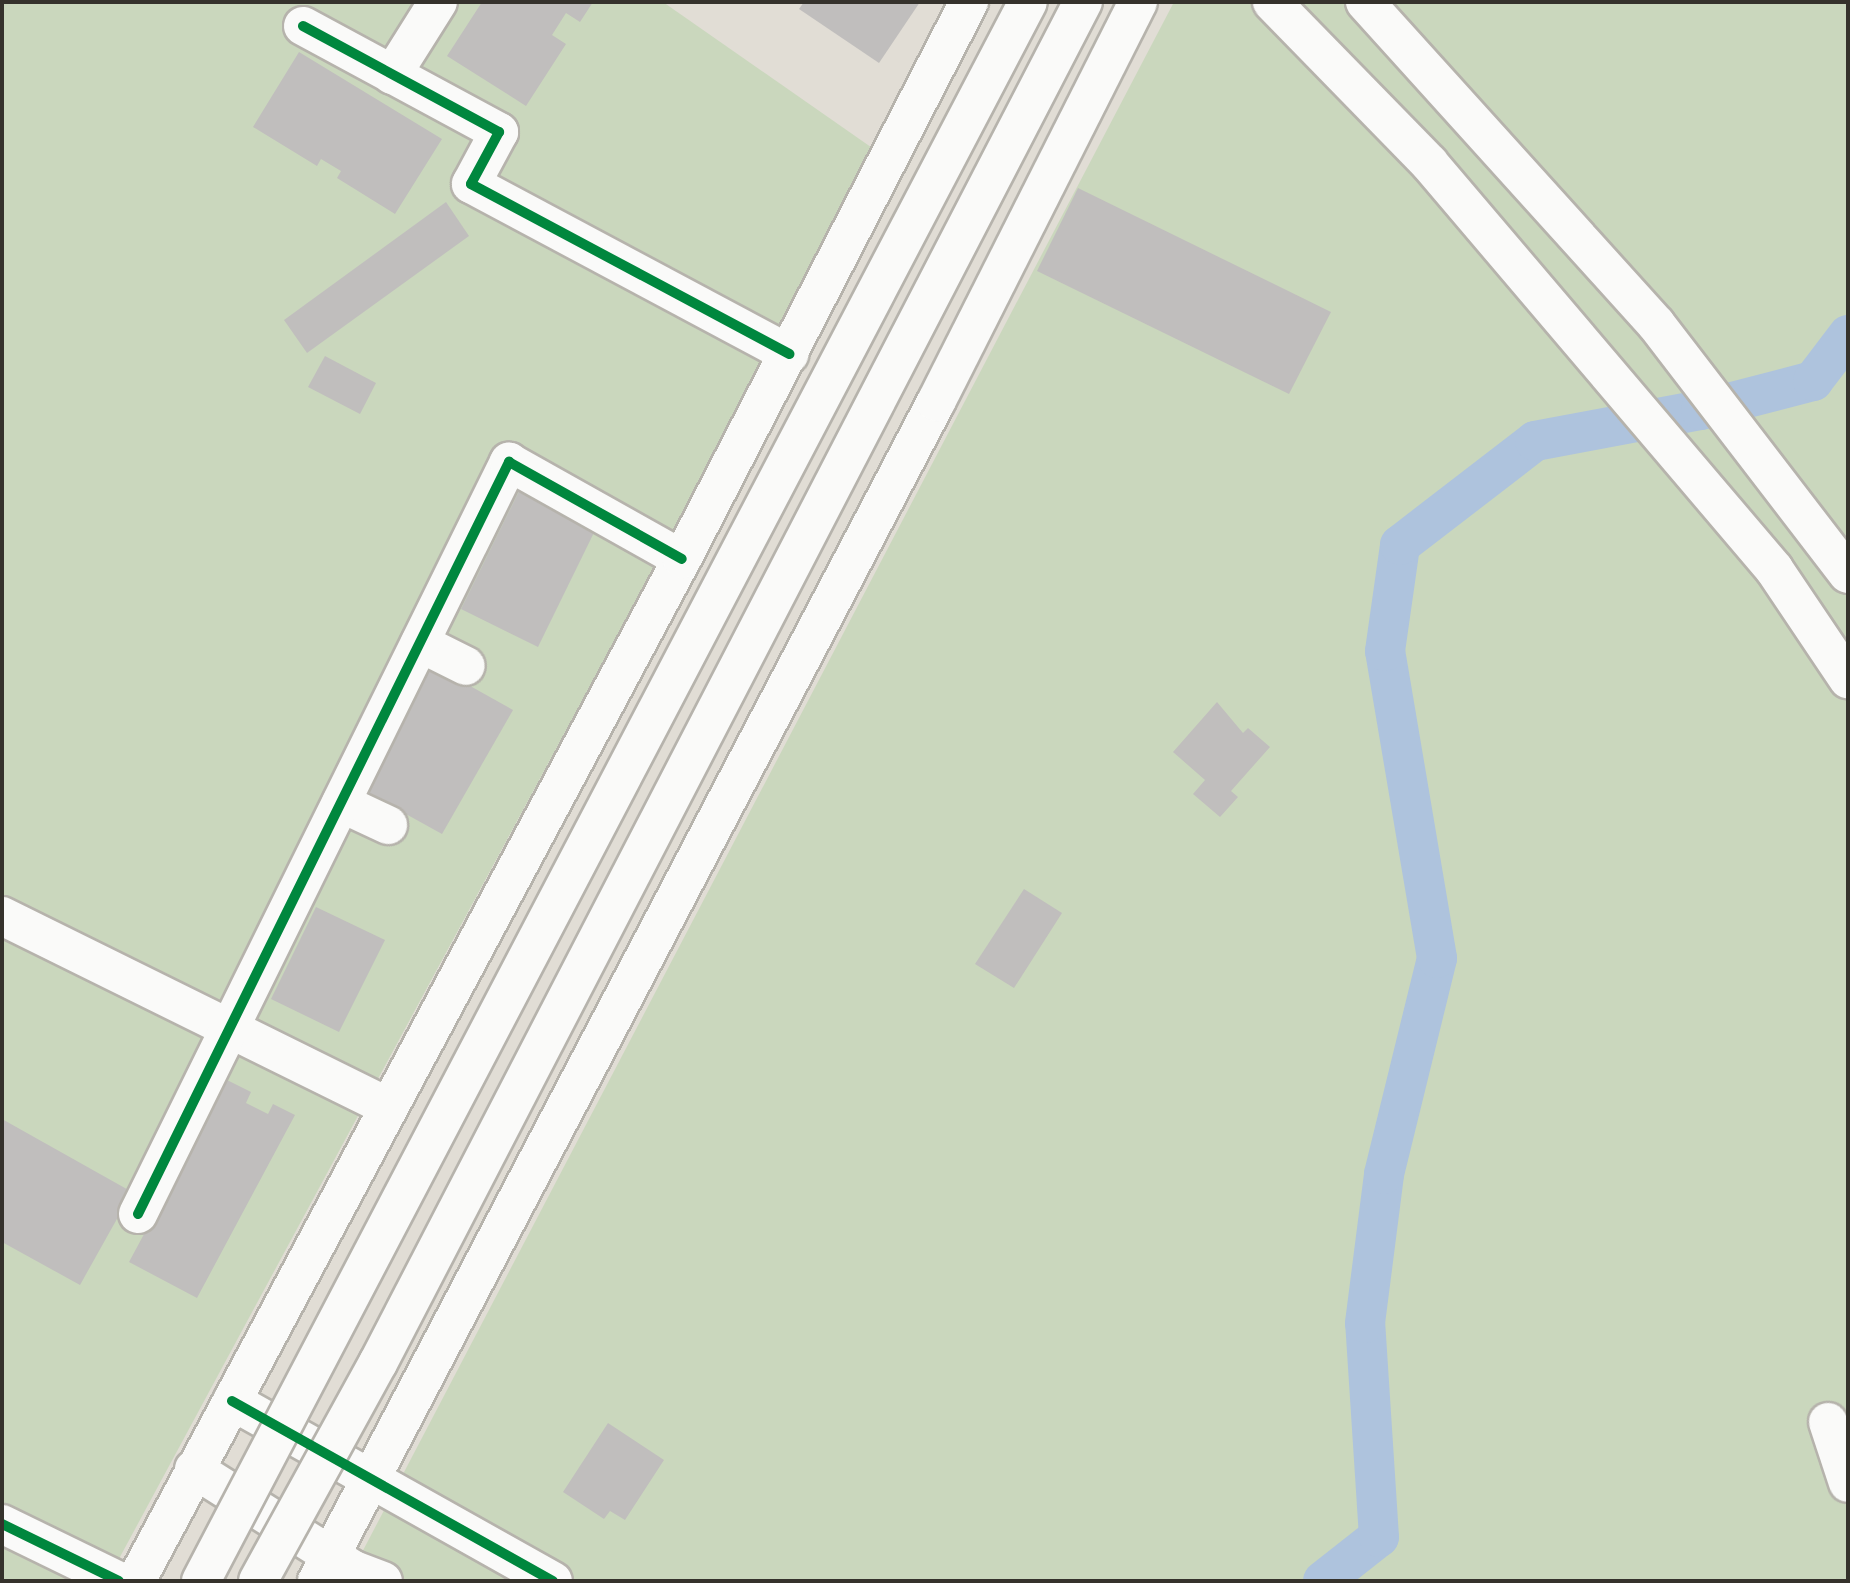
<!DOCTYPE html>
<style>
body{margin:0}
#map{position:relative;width:1850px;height:1583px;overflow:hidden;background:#e1ddd5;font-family:"DM Sans",sans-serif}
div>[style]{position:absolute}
.green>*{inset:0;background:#cad7bd}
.canal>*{height:40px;margin:-20px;padding:0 20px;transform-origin:20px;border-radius:20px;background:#aec3dd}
.building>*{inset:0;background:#c0bebd}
.roads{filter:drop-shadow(2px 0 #b6b3ac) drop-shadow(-2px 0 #b6b3ac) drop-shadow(0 2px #b6b3ac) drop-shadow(0 -2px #b6b3ac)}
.minor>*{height:38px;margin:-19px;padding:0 19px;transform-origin:19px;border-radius:19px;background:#fafaf9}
.major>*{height:38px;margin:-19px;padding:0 19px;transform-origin:19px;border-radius:19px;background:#fafaf9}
.bridges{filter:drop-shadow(2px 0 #b6b3ac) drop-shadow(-2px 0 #b6b3ac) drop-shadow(0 2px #b6b3ac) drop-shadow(0 -2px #b6b3ac)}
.major-bridge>*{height:38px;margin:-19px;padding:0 19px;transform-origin:19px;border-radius:19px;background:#fafaf9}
.cycleway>*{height:10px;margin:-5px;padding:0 5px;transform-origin:5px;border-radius:5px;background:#00873e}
span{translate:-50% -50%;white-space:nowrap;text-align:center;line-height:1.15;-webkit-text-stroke:5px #fff;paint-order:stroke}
.frame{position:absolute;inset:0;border:4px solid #35322c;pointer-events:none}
</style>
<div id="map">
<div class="green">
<div style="clip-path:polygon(2px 2px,663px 2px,878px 152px,107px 1581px,2px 1581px)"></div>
<div style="clip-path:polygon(1174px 2px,1848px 2px,1848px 1581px,347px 1581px)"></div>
</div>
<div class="canal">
<div style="left:1323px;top:1581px;width:71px;rotate:-38.2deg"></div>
<div style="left:1379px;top:1537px;width:214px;rotate:-93.7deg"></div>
<div style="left:1365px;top:1323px;width:150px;rotate:-82.7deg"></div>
<div style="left:1384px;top:1174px;width:222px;rotate:-76.2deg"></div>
<div style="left:1437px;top:958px;width:311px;rotate:-99.6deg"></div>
<div style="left:1385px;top:651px;width:107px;rotate:-81.9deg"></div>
<div style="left:1400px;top:545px;width:170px;rotate:-37.6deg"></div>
<div style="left:1535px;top:441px;width:169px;rotate:-10.6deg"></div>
<div style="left:1701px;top:410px;width:116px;rotate:-14.5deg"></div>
<div style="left:1813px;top:381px;width:58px;rotate:-52.7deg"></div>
</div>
<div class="building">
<div style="clip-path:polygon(482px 2px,593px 2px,580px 22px,566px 13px,552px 35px,566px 44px,526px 106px,447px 56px)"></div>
<div style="clip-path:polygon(804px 2px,920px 2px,879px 63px,799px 9px)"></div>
<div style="clip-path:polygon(299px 52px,442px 139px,395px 214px,337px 178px,341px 171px,321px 159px,317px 166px,253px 127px)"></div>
<div style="clip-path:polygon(1078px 188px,1331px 312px,1289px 394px,1037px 271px)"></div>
<div style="clip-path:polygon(446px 202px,469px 236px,307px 353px,284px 320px)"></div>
<div style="clip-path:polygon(325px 356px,376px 383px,360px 414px,308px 387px)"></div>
<div style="clip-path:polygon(530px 469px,607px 506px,538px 647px,461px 609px)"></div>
<div style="clip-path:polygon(429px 663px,513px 710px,442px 834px,357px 787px)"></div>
<div style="clip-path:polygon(1217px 702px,1243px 733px,1248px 728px,1270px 747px,1231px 791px,1238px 797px,1220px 817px,1193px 794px,1205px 780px,1173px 752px)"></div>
<div style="clip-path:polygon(1024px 889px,1062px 913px,1014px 988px,975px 964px)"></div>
<div style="clip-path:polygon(316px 907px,385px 940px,339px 1032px,271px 999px)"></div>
<div style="clip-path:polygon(227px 1080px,251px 1092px,246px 1103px,268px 1114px,273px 1104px,295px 1115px,197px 1298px,129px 1262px)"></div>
<div style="clip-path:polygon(2px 1119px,132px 1192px,80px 1285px,2px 1242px)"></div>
<div style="clip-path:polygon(608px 1423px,664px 1460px,625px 1520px,610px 1511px,604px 1519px,563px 1492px)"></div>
</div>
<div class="roads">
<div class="minor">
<div style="left:303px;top:26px;width:223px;rotate:28.4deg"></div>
<div style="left:499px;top:132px;width:59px;rotate:118.3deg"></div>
<div style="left:471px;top:184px;width:361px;rotate:28.1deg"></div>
<div style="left:392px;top:75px;width:86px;rotate:-57.8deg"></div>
<div style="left:420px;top:643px;width:51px;rotate:26.6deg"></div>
<div style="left:341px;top:803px;width:52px;rotate:25.1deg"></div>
<div style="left:2px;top:916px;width:431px;rotate:26.3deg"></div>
<div style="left:138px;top:1214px;width:839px;rotate:-63.74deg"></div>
<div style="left:509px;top:462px;width:198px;rotate:29.3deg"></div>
<div style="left:232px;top:1401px;width:368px;rotate:29.3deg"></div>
<div style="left:1828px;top:1422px;width:64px;rotate:71.8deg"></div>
<div style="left:194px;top:1469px;width:189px;rotate:32.3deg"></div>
<div style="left:354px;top:1570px;width:31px;rotate:21deg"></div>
<div style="left:2px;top:1524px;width:130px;rotate:26deg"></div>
</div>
<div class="major">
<div style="left:1272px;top:2px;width:225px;rotate:45.7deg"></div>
<div style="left:1429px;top:163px;width:533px;rotate:49.64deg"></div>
<div style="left:1774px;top:569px;width:133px;rotate:56.1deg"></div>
<div style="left:1365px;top:2px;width:434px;rotate:47.9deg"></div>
<div style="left:1656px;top:324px;width:315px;rotate:52.5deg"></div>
<div style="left:136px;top:1581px;width:1159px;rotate:-61.89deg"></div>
<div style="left:682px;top:559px;width:627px;rotate:-62.74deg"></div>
<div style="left:317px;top:1581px;width:1332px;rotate:-62.3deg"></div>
<div style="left:936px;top:402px;width:448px;rotate:-63.2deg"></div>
</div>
</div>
<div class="bridges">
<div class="major-bridge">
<div style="left:201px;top:1581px;width:1782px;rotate:-62.36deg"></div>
<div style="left:258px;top:1581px;width:249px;rotate:-61.2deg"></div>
<div style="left:378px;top:1363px;width:1533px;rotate:-62.62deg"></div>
</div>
</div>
<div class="cycleway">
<div style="left:303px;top:26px;width:223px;rotate:28.4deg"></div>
<div style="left:499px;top:132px;width:59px;rotate:118.3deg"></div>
<div style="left:471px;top:184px;width:361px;rotate:28.1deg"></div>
<div style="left:138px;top:1214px;width:839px;rotate:-63.74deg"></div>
<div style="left:509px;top:462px;width:198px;rotate:29.3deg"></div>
<div style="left:232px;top:1401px;width:368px;rotate:29.3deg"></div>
<div style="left:2px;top:1524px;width:130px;rotate:26deg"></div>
</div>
<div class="frame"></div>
</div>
